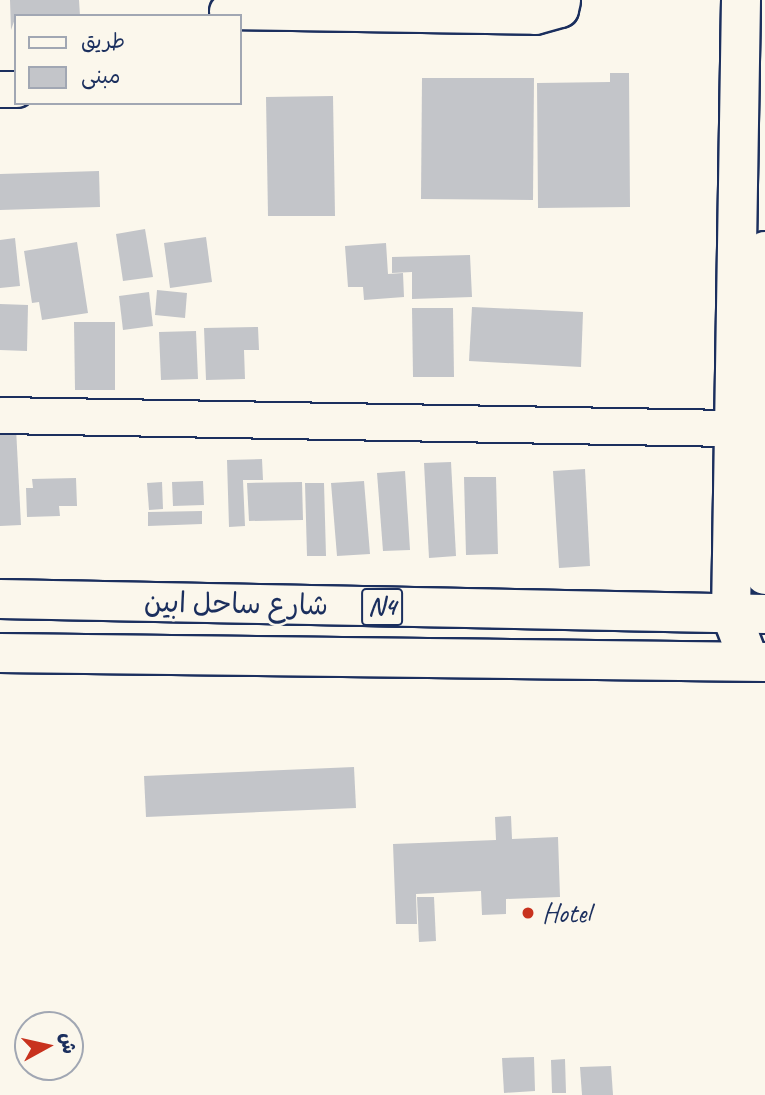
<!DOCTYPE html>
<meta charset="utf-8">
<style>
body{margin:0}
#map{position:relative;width:765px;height:1095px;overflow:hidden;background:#fbf7ec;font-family:Caveat,"Playpen Sans Arabic",sans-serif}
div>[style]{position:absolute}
.building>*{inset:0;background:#c3c5c9}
.roads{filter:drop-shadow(2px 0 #1b2f5e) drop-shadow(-2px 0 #1b2f5e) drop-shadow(0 2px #1b2f5e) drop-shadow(0 -2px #1b2f5e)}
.minor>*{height:35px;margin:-17.5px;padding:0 17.5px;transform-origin:17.5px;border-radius:17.5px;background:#fbf7ec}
.major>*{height:38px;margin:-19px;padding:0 19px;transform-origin:19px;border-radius:19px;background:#fbf7ec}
.highway>*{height:38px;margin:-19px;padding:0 19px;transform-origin:19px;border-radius:19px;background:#fbf7ec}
.dots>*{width:19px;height:19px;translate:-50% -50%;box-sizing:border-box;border:4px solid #fbf7ec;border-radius:50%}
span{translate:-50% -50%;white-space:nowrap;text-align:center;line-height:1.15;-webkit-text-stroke:5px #fbf7ec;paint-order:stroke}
.shield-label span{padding:2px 5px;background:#fbf7ec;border:2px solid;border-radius:5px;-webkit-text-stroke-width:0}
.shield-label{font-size:26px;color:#1b2f5e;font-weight:700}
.street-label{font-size:28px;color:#1b2f5e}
.poi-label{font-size:28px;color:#1b2f5e}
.left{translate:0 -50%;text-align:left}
.legend{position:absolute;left:14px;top:14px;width:228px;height:91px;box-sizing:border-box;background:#fbf7ec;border:2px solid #a1a7b3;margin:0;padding:9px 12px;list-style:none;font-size:21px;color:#1b2f5e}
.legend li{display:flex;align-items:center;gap:14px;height:35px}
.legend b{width:35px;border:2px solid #a1a7b3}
.north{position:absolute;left:14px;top:1011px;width:70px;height:70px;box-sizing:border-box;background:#fbf7ec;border:2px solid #a1a7b3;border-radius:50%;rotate:82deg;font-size:19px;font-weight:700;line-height:28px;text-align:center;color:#1b2f5e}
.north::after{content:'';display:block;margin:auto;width:24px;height:32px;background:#c8321e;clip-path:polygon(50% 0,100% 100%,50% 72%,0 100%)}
</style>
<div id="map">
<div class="building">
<div style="clip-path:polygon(10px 0,79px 0,80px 16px,16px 16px,11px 30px)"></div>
<div style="clip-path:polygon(610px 73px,629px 73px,630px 207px,538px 208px,537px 83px,610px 82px)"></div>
<div style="clip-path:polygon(422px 78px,534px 78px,533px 200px,421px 199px)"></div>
<div style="clip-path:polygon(333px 96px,335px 216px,268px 216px,266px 97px)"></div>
<div style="clip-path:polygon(99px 171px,100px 207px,0 210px,0 174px)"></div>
<div style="clip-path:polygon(145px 229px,153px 277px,123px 281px,116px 234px)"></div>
<div style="clip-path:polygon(206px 237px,212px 282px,170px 288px,164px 243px)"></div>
<div style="clip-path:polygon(15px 238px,20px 286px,0 288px,0 240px)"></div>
<div style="clip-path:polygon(77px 242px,88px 313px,42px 320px,39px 302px,32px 303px,24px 251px)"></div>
<div style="clip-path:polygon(386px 243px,388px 274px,403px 273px,404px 297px,364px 300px,363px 287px,348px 287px,345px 246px)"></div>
<div style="clip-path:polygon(470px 255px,472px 297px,412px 299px,412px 272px,392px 273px,392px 257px)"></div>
<div style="clip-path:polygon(157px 290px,187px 293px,185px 318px,155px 315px)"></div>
<div style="clip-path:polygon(149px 292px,153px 326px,123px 330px,119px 296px)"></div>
<div style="clip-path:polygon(0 304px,28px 305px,27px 351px,0 350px)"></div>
<div style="clip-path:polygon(472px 307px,583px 312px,581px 367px,469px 361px)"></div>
<div style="clip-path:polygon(412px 308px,453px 308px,454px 377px,413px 377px)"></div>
<div style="clip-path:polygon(74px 322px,115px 322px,115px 390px,75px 390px)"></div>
<div style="clip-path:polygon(258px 327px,259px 350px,244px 350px,245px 379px,206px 380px,204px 328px)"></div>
<div style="clip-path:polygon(196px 331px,198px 379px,161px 380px,159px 332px)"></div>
<div style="clip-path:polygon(16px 428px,21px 525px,0 526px,0 429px)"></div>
<div style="clip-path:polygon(262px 459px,263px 480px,243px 480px,245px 526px,229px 527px,227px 460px)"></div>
<div style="clip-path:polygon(451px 462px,456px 556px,429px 558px,424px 463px)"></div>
<div style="clip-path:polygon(585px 469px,590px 566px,559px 568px,553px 471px)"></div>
<div style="clip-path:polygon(405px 471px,410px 550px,383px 551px,377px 473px)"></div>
<div style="clip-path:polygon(464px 477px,496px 477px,498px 554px,466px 555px)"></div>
<div style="clip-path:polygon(76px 478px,77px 506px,59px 506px,60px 516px,27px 517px,26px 488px,33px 488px,32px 479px)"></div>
<div style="clip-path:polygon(203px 481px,204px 505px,173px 506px,172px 482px)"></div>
<div style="clip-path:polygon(364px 481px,370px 554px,337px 556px,331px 483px)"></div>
<div style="clip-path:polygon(162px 482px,163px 509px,149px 510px,147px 483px)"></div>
<div style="clip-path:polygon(302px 482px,303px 520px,249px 521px,247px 483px)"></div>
<div style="clip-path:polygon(305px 483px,324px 483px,326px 556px,307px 556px)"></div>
<div style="clip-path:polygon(202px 511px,202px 524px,148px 526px,148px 512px)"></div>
<div style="clip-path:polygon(354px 767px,356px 808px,146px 817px,144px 776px)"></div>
<div style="clip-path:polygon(511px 816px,512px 839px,558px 837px,560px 897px,506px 899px,506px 914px,482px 915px,481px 891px,416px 894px,417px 924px,396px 924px,393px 844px,496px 840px,495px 817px)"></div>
<div style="clip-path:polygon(417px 897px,434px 897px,436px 941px,419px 942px)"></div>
<div style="clip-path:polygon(534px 1057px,535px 1091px,504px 1093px,502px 1058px)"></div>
<div style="clip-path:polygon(565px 1059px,566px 1093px,552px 1093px,551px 1060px)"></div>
<div style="clip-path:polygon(611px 1066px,613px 1095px,582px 1095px,580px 1067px)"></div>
</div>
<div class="roads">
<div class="minor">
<div style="left:227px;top:11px;width:308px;rotate:0.9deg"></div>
<div style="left:535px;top:16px;width:26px;rotate:-16deg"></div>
<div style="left:560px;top:9px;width:9px;rotate:-77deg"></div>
<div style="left:0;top:89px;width:16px"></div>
<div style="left:0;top:415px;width:733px;rotate:1.02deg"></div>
</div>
<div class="major">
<div style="left:741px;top:0;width:614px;rotate:90.93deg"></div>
<div style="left:731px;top:614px;width:50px;rotate:69deg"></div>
<div style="left:765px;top:251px;width:324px;rotate:90deg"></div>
</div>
<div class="highway">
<div style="left:0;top:599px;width:765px;rotate:1.12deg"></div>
<div style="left:0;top:653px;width:765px;rotate:0.67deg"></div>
</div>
</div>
<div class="dots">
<div style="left:528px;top:913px;background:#c8321e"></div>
</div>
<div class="shield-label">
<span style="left:382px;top:607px">N4</span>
</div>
<div class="street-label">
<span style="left:236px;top:604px;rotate:1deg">شارع ساحل ابين</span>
</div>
<div class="poi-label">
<span class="left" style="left:542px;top:913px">Hotel</span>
</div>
<ul class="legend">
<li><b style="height:9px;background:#fbf7ec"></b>طريق</li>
<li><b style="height:19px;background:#c3c5c9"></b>مبنى</li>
</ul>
<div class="north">ش</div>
</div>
